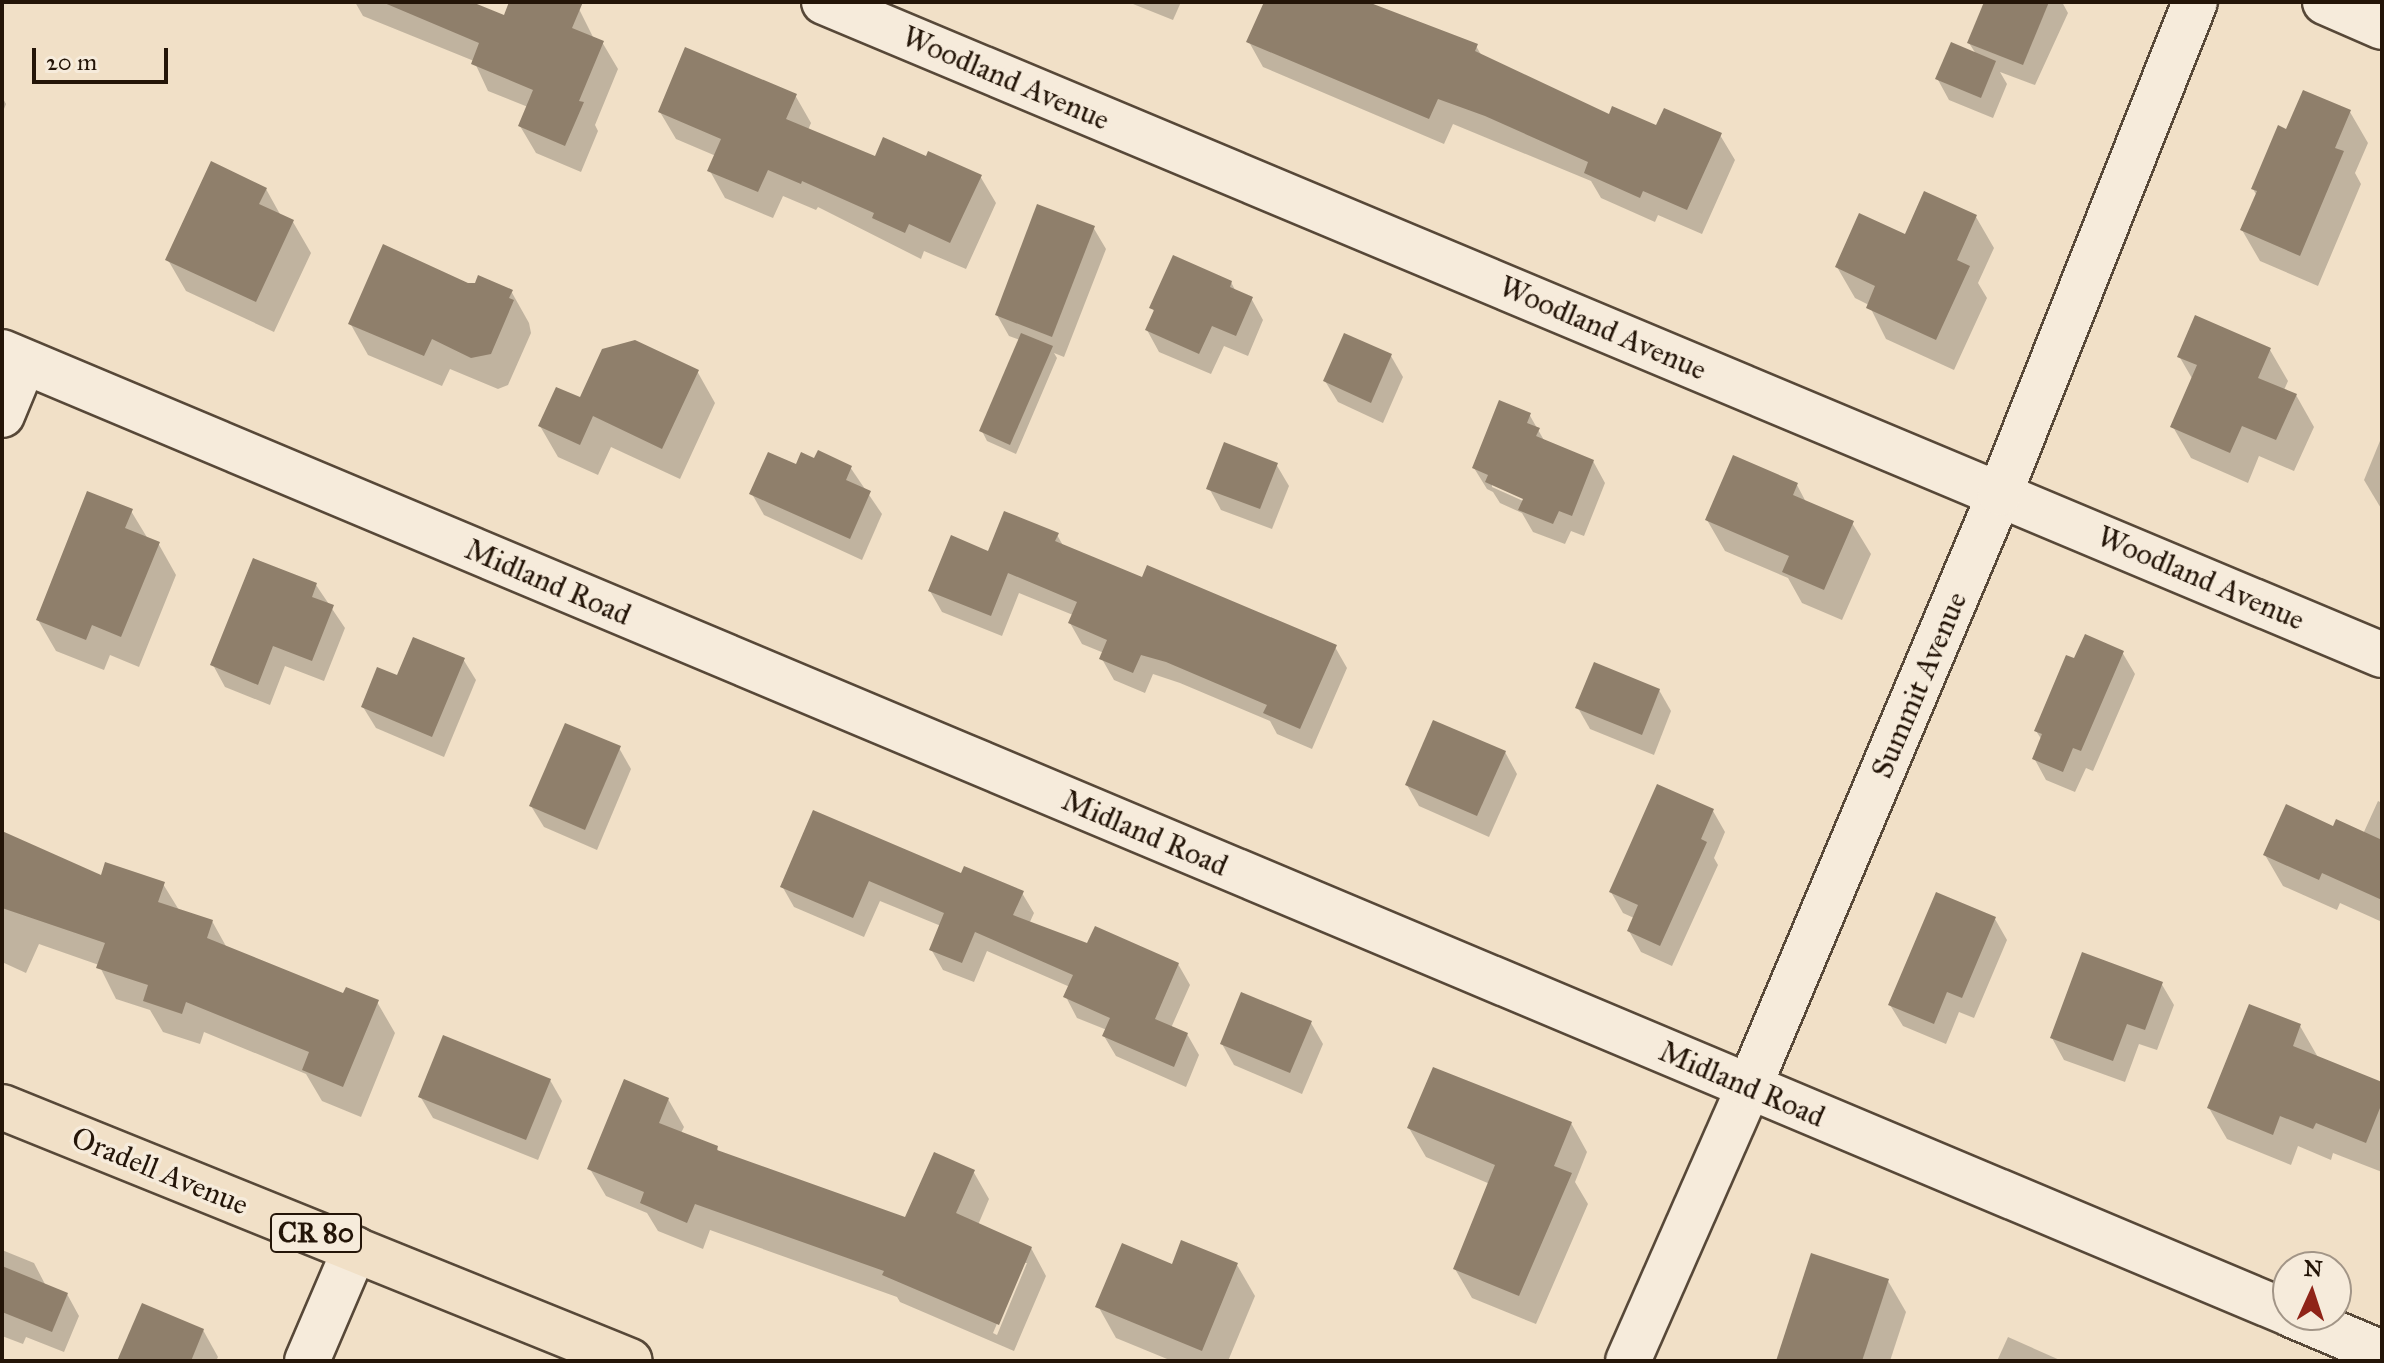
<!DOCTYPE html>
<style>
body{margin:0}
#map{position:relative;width:2384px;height:1363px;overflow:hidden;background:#f1e0c7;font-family:"IM FELL Great Primer",serif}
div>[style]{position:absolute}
.shadow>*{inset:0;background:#0003}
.building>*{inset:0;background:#8f7f6b}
.roads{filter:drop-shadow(2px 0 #574838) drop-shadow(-2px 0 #574838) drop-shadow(0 2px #574838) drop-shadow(0 -2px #574838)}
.minor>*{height:44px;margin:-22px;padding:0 22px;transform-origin:22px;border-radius:22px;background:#f6ebdb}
.primary>*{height:44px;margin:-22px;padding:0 22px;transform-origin:22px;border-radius:22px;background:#f1e0c7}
span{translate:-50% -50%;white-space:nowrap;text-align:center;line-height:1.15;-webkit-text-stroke:7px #f6ebdb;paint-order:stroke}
.shield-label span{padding:2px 6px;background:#f6ebdb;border:2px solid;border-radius:6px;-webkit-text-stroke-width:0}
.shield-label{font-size:28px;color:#241508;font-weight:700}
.street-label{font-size:30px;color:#241508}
.frame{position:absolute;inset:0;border:4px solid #241508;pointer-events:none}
.north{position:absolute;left:2272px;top:1251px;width:80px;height:80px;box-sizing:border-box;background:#f6ebdb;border:2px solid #a29587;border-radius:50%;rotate:3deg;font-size:22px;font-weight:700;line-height:32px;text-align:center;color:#241508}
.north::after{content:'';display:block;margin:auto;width:28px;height:36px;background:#8f2418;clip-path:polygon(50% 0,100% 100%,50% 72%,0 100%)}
.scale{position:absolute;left:32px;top:48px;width:136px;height:36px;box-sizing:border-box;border:4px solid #241508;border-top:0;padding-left:10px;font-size:24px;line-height:28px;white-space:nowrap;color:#241508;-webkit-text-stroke:6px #f6ebdb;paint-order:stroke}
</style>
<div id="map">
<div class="shadow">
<div style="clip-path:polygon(355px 2px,466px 2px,505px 18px,511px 2px,562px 2px,579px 9px,594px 39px,602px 42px,618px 69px,595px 125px,598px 131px,581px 172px,536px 153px,520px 126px,528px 107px,488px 91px,474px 61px,363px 16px)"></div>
<div style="clip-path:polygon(1128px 2px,1181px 2px,1173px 20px)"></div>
<div style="clip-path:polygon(1266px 2px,1364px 2px,1476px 46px,1483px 58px,1610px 116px,1657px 128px,1720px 135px,1735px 160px,1702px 234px,1658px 215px,1655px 222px,1601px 198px,1591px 181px,1453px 124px,1444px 144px,1263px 67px,1249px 42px)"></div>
<div style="clip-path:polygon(1987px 2px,2062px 2px,2068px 13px,2035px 85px,2000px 72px,2007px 84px,1993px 118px,1949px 100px,1937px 78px,1976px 54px,1969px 43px)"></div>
<div style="clip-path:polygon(795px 95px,811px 123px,808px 130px,876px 158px,927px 159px,980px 176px,996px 203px,966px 269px,924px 251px,921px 259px,818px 207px,816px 210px,783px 196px,773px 218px,725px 198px,710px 171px,716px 156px,676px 139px,660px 112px)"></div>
<div style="clip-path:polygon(2px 97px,6px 104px,2px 114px)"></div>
<div style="clip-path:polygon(2350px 112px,2368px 143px,2355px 173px,2361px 184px,2318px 286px,2260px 261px,2242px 230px,2257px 196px,2253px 189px,2287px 131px)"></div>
<div style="clip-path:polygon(266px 189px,281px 216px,293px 222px,311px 253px,274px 332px,186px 291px,168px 260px)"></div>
<div style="clip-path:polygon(1976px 217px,1994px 248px,1978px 283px,1987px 298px,1954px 370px,1886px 339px,1869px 305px,1855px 298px,1837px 267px,1906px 237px)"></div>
<div style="clip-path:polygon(1093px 227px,1106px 249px,1064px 357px,1054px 353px,1057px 358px,1016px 454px,987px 441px,982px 431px,1020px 340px,1009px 336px,997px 315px)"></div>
<div style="clip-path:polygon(1231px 282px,1236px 292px,1251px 298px,1263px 320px,1248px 356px,1224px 346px,1211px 374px,1159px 352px,1147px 330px,1155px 313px,1152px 308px)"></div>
<div style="clip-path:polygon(468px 285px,511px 291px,529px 323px,531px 333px,508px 385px,498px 389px,450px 369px,442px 386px,368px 355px,350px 323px)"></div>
<div style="clip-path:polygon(2270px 350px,2288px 381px,2284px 390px,2296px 395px,2314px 427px,2294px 471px,2259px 456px,2248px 483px,2191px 458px,2173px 427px,2193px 380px,2179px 356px)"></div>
<div style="clip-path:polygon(1391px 356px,1403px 377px,1383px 423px,1338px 402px,1325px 381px)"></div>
<div style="clip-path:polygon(697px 371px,715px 403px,680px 479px,611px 447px,598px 475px,558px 457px,540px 426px,581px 400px)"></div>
<div style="clip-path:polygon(evenodd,1529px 414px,1545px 442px,1593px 461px,1605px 483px,1584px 536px,1571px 531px,1565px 544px,1533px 532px,1522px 513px,1500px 503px,1493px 492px,1487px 489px,1474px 468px,1529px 414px,1492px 482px,1533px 501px,1532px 505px,1492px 487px,1492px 482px)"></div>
<div style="clip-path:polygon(2382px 436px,2382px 510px,2364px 480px)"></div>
<div style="clip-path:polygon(815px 461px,850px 467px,882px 514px,862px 560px,764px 515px,752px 494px)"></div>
<div style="clip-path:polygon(1276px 464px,1289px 486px,1272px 529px,1221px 510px,1209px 488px)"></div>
<div style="clip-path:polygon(1797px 485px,1807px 504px,1852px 523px,1871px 554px,1842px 620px,1802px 603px,1788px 578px,1725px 551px,1707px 520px)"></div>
<div style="clip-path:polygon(131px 511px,148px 539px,158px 543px,176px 575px,139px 667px,110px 655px,104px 670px,56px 651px,38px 620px)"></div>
<div style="clip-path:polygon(1057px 535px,1064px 547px,1143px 580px,1335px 647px,1347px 668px,1312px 749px,1277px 734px,1270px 721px,1180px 683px,1153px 674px,1145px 693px,1114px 680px,1102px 659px,1104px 653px,1082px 644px,1070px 623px,1073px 615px,1019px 593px,1002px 636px,942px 612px,930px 591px,989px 553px)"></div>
<div style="clip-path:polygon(316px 585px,345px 628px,324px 681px,285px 666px,270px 705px,225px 687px,213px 665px)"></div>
<div style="clip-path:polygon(2122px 652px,2135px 674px,2093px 771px,2086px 768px,2075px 792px,2046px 780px,2034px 758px,2042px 740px,2036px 731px,2075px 661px)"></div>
<div style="clip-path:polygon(463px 659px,476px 680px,444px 757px,376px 728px,363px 707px)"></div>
<div style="clip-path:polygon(1659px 690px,1671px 711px,1654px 755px,1590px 729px,1578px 708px)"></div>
<div style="clip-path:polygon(619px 748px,631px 769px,597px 850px,544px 827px,531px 806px)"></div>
<div style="clip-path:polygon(1505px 752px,1517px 774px,1489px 837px,1419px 806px,1407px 785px)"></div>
<div style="clip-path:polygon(2378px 801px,2382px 803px,2382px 922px,2340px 903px,2337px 910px,2283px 886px,2265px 855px,2334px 828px,2363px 834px)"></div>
<div style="clip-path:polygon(1713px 811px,1725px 832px,1714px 858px,1718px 865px,1672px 966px,1641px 952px,1629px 931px,1634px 918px,1623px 913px,1611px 892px)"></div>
<div style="clip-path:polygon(814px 812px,962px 876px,1022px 893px,1034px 913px,1029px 924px,1088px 946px,1178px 964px,1190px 985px,1171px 1028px,1187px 1034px,1199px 1055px,1186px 1087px,1116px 1056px,1104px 1036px,1107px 1030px,1077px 1018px,1066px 997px,1070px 987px,987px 951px,974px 982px,943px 970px,931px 949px,941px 926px,880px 901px,864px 937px,794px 907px,782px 886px)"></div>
<div style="clip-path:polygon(2px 833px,102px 878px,163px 884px,179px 910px,212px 921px,227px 948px,344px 995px,377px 1002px,395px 1033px,361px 1117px,322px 1101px,306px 1074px,204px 1032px,200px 1044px,163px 1032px,150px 1010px,116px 999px,99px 965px,39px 944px,26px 973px,2px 962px)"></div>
<div style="clip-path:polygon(1995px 919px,2007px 940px,1974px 1018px,1959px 1012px,1946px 1044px,1903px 1026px,1890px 1005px)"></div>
<div style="clip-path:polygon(2161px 983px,2174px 1005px,2157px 1050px,2139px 1044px,2125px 1082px,2064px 1060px,2052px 1038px)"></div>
<div style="clip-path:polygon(1311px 1023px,1323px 1044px,1302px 1094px,1234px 1065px,1222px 1044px)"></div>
<div style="clip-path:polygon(2300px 1026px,2319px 1059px,2382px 1084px,2382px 1172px,2333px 1153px,2331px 1160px,2298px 1146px,2291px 1165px,2227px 1139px,2209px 1108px)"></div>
<div style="clip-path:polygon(550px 1080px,562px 1101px,538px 1160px,433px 1118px,420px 1096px)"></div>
<div style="clip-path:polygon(evenodd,668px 1099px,684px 1127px,681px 1133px,717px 1148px,719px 1153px,907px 1219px,973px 1171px,989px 1199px,978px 1225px,1031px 1248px,1046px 1276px,1014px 1351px,900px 1302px,897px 1297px,710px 1230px,703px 1249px,658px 1231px,647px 1213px,606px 1196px,590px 1169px,668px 1099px,1023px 1263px,1027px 1263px,997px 1335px,993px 1333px,1023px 1263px)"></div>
<div style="clip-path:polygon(1571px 1123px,1587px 1152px,1575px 1182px,1588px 1204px,1536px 1324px,1472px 1298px,1455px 1269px,1490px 1184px,1426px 1157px,1409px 1128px)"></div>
<div style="clip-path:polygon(2px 1250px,34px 1263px,46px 1286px,67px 1294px,79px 1316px,64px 1352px,26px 1337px,23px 1344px,2px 1336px)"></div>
<div style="clip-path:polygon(1237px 1265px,1255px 1296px,1228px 1361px,1172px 1361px,1116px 1338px,1098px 1306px,1173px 1266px)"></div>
<div style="clip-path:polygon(1888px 1281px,1906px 1312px,1890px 1361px,1778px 1361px)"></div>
<div style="clip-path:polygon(203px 1330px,218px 1357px,216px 1361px,119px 1361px)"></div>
<div style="clip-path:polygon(2008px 1337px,2062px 1361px,1997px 1361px)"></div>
</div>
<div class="building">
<div style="clip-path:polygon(382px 2px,472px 2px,504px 15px,509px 2px,583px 2px,572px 28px,604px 41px,579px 101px,584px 102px,565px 146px,518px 126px,533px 90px,471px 64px,479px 43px)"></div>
<div style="clip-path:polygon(1264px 2px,1368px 2px,1478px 44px,1475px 51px,1609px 114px,1612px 106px,1656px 125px,1664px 108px,1722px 133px,1687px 210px,1643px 191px,1640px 198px,1584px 173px,1588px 162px,1485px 116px,1438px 99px,1429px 119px,1246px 42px)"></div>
<div style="clip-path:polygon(1984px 2px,2049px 2px,2023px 65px,1967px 43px)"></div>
<div style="clip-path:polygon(1951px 42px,1996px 61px,1981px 98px,1935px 79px)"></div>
<div style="clip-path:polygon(685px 47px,797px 94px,786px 119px,875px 156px,883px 137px,926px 156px,928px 151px,982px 175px,950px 243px,909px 224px,905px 233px,872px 218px,874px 213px,802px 181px,801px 184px,768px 170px,758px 192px,707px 171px,721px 139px,658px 112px)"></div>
<div style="clip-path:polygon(2303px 90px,2351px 110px,2335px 148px,2344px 151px,2300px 256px,2240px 230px,2257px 191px,2251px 189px,2278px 125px,2286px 129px)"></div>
<div style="clip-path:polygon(211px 161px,267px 188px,259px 204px,294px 220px,256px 302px,165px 260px)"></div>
<div style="clip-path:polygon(1924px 191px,1977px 215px,1957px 260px,1970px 266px,1936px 340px,1866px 308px,1875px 286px,1835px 267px,1859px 213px,1905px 234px)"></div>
<div style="clip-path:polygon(1037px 204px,1095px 226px,1052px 337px,995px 315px)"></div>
<div style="clip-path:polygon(383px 244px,468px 283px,475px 283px,478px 275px,513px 290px,509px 298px,514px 300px,491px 354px,471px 358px,432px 339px,424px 356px,348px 324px)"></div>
<div style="clip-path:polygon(1173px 255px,1232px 281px,1230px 287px,1253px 297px,1236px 336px,1212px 326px,1199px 354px,1145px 330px,1154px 310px,1149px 308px)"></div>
<div style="clip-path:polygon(2195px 315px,2271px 348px,2258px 378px,2297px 394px,2276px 440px,2242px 426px,2230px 453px,2170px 427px,2197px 365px,2177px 357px)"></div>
<div style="clip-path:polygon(1021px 333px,1053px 346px,1010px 445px,979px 431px)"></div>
<div style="clip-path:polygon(1344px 333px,1392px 354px,1371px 403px,1323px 381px)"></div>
<div style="clip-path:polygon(635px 340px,699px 370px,662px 449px,593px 416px,580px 445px,538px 426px,556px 387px,580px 397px,602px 349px)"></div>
<div style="clip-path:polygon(1499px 400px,1531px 413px,1527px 423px,1540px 428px,1536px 436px,1594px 460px,1572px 516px,1559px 511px,1553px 524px,1518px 510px,1523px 499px,1485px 482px,1488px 475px,1472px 468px)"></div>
<div style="clip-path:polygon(1224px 442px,1278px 463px,1260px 509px,1206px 489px)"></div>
<div style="clip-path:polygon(818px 450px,852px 466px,846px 480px,871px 491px,850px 539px,749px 494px,768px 452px,796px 464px,801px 452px,814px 458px)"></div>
<div style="clip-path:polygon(1733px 455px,1798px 483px,1793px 495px,1854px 521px,1824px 590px,1782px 572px,1789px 556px,1705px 520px)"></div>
<div style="clip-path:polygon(87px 491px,133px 509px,125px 528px,160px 542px,121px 637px,92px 625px,86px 640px,36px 620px)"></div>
<div style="clip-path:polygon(1004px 511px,1059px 533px,1055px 541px,1142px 577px,1147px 565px,1337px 645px,1300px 729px,1263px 713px,1267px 705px,1166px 662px,1141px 655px,1133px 673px,1099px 659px,1107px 640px,1068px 623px,1077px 602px,1008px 573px,991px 616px,928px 591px,951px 535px,988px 551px)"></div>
<div style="clip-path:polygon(253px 558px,317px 583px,312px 597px,334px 605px,312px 661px,273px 646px,258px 685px,210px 665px)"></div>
<div style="clip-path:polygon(2085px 634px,2124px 651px,2081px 751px,2073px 748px,2063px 772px,2032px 759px,2042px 734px,2034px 731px,2066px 655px,2074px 658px)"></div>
<div style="clip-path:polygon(413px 637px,465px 658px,432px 737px,361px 707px,377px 667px,397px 675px)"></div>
<div style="clip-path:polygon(1594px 662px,1660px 689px,1642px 735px,1575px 708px)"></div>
<div style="clip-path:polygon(1433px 720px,1506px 751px,1477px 816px,1405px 785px)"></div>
<div style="clip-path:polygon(565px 723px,621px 746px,585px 830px,529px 806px)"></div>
<div style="clip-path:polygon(1657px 784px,1714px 809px,1701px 839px,1707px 842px,1660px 946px,1627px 931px,1638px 905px,1609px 892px)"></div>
<div style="clip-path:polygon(2286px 804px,2333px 826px,2336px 819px,2382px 840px,2382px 900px,2322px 873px,2319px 880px,2263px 855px)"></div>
<div style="clip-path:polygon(813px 810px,961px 873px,964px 866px,1024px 891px,1013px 915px,1087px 943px,1095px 926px,1179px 963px,1155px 1019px,1188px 1033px,1174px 1067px,1102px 1036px,1110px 1018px,1063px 997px,1073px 975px,975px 932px,962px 963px,929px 950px,944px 913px,869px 881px,853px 918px,780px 887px)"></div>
<div style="clip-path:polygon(2px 831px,101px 875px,105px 862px,165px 882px,158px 902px,213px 920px,207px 938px,343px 993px,346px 987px,379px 1000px,343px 1087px,302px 1070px,309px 1052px,186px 1002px,182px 1014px,143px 1001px,148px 985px,96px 968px,105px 943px,2px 908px)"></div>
<div style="clip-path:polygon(1936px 892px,1996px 917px,1962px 998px,1947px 992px,1934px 1024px,1888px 1005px)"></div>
<div style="clip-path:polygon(2082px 952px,2163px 982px,2145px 1030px,2127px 1024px,2113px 1061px,2050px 1038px)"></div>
<div style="clip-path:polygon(1241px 992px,1312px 1021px,1290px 1073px,1220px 1044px)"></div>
<div style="clip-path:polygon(2249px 1004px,2301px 1024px,2293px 1046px,2382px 1082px,2382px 1103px,2366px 1143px,2316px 1123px,2313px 1129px,2280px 1116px,2273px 1135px,2207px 1108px)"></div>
<div style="clip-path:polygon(443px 1035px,551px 1079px,526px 1140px,418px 1097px)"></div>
<div style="clip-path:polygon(1433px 1067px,1572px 1122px,1554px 1166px,1572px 1173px,1519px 1296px,1453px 1269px,1495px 1165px,1407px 1128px)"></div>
<div style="clip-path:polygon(624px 1079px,669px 1098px,659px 1123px,718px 1146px,717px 1150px,905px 1217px,934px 1152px,975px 1170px,956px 1213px,1032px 1247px,999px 1325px,882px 1275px,884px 1271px,695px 1204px,687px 1223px,640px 1203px,644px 1192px,587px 1169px)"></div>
<div style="clip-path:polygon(1181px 1240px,1238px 1263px,1202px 1351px,1095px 1307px,1122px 1243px,1172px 1264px)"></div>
<div style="clip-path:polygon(1811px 1253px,1889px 1279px,1862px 1361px,1776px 1361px)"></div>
<div style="clip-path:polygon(2px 1266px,68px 1293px,52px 1332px,2px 1312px)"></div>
<div style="clip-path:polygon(142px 1303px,204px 1329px,191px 1361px,117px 1361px)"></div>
</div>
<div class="roads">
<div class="minor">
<div style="left:824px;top:2px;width:1689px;rotate:22.74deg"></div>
<div style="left:2325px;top:2px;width:62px;rotate:23.7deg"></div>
<div style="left:2px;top:352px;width:2480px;rotate:22.8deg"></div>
<div style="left:2px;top:415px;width:57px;rotate:-67.5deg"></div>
<div style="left:2292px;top:1315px;width:98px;rotate:22.9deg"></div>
<div style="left:307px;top:1361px;width:122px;rotate:-66.8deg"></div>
<div style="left:1628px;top:1361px;width:300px;rotate:-66.2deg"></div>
<div style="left:1749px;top:1087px;width:645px;rotate:-67.09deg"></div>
<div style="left:2000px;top:493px;width:528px;rotate:-68.34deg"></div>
</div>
<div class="primary">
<div style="left:2px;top:1107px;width:677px;rotate:22.02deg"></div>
</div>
</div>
<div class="shield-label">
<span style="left:316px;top:1233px">CR 80</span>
</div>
<div class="street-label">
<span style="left:1006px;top:78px;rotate:23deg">Woodland Avenue</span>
<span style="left:1603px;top:328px;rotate:23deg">Woodland Avenue</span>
<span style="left:2201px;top:578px;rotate:23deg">Woodland Avenue</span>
<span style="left:548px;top:582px;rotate:23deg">Midland Road</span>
<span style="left:1919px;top:685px;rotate:-67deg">Summit Avenue</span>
<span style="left:1145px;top:833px;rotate:23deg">Midland Road</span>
<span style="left:1742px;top:1084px;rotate:23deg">Midland Road</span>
<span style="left:160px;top:1171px;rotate:22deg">Oradell Avenue</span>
</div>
<div class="frame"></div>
<div class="north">N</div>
<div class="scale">20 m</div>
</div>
